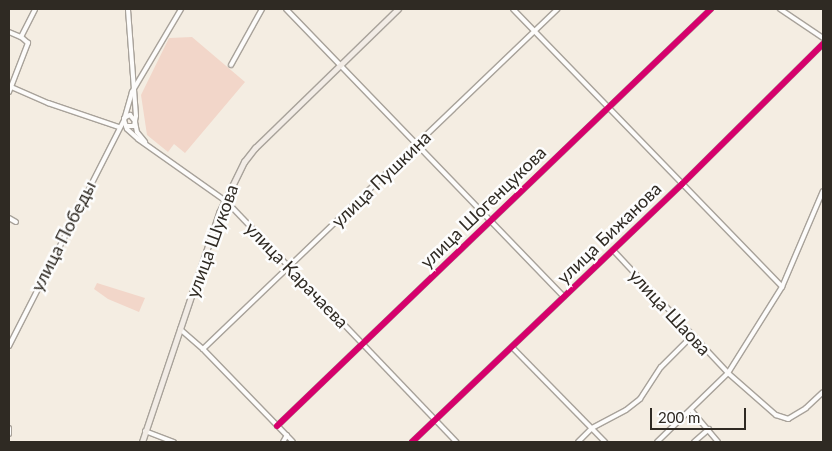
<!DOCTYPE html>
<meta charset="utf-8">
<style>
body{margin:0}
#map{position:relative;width:832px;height:451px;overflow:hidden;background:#f4ede2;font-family:Lato,sans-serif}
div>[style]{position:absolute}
.green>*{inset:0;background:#f2d6c9}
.roads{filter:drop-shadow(1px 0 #a8a29a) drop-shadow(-1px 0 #a8a29a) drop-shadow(0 1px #a8a29a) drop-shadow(0 -1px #a8a29a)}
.minor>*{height:4px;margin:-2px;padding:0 2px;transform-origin:2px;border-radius:2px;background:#fdfcfb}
.major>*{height:4.5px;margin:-2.25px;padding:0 2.25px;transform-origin:2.25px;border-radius:2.25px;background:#f2ece6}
.cycleway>*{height:6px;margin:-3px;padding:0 3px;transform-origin:3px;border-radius:3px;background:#d6006c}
span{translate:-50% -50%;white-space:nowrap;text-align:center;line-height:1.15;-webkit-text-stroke:5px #fdfdfd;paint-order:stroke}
.street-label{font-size:18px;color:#2f2a23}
.frame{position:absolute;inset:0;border:10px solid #2f2a23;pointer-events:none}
.scale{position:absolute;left:650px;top:408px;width:96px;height:22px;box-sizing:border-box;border:2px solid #2f2a23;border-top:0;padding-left:6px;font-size:15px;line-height:18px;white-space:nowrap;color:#2f2a23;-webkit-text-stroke:4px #fdfdfd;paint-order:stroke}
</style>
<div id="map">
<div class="green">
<div style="clip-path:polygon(192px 37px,245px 82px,185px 153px,174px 144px,168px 152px,147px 135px,141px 95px,169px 38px)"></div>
<div style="clip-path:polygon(97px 283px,145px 298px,139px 312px,108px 299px,94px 289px)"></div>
</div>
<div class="roads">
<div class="minor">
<div style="left:286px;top:9px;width:400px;rotate:46deg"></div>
<div style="left:513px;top:9px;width:387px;rotate:45.9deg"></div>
<div style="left:780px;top:9px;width:52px;rotate:34deg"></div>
<div style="left:9px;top:32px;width:13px;rotate:23deg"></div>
<div style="left:231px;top:65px;width:64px;rotate:-61deg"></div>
<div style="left:9px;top:86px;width:43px;rotate:23.6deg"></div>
<div style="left:48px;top:103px;width:75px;rotate:18.7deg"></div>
<div style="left:9px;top:92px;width:53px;rotate:-68.8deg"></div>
<div style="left:28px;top:43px;width:9px;rotate:-139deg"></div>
<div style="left:21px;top:37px;width:31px;rotate:-63deg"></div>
<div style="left:124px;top:118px;width:7px;rotate:-27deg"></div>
<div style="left:130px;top:115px;width:8px;rotate:50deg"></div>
<div style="left:124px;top:120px;width:9px;rotate:72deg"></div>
<div style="left:127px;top:129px;width:15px;rotate:42deg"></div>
<div style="left:138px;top:139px;width:109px;rotate:35.3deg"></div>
<div style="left:227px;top:202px;width:332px;rotate:46.3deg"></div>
<div style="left:135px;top:122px;width:10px;rotate:79deg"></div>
<div style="left:137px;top:132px;width:13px;rotate:51deg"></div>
<div style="left:126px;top:126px;width:8px"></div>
<div style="left:134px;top:126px;width:10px;rotate:-79deg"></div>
<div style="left:136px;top:116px;width:107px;rotate:-94.3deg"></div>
<div style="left:9px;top:218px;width:8px;rotate:30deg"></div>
<div style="left:613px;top:250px;width:168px;rotate:46.9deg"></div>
<div style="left:728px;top:373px;width:64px;rotate:41.2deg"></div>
<div style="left:776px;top:415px;width:13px;rotate:18deg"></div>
<div style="left:788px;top:419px;width:21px;rotate:-31deg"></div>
<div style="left:806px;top:408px;width:23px;rotate:-43deg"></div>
<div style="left:180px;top:329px;width:30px;rotate:41deg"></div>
<div style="left:203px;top:349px;width:129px;rotate:45.9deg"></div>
<div style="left:9px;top:346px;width:254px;rotate:-63deg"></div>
<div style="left:124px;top:120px;width:29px;rotate:-74deg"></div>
<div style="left:132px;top:92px;width:96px;rotate:-59.4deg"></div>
<div style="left:512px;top:347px;width:133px;rotate:45.6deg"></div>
<div style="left:203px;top:349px;width:491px;rotate:-43.8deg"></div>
<div style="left:691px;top:410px;width:42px;rotate:49.8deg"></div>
<div style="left:277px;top:426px;width:602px;rotate:-43.86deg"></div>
<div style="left:9px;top:428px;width:6px;rotate:90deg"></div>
<div style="left:145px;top:431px;width:31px;rotate:21deg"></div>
<div style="left:283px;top:442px;width:8px;rotate:-60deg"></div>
<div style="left:412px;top:442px;width:373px;rotate:-43.7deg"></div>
<div style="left:682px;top:184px;width:199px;rotate:-44.8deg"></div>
<div style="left:578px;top:442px;width:20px;rotate:-45deg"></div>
<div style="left:592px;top:428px;width:38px;rotate:-28deg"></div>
<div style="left:626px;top:410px;width:18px;rotate:-38deg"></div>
<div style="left:640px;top:399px;width:38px;rotate:-57deg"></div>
<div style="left:661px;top:367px;width:44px;rotate:-45deg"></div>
<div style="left:657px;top:442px;width:99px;rotate:-44.2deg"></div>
<div style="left:728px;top:373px;width:102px;rotate:-57.9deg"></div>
<div style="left:782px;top:287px;width:104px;rotate:-66.9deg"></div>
<div style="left:694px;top:442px;width:20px;rotate:-41deg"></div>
</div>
<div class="major">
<div style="left:142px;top:442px;width:242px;rotate:-71.4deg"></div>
<div style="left:219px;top:213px;width:57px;rotate:-63.9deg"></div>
<div style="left:244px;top:162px;width:18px;rotate:-52deg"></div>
<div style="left:255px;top:148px;width:199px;rotate:-44.2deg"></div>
</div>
</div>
<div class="cycleway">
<div style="left:277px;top:426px;width:602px;rotate:-43.86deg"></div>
<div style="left:412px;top:442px;width:373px;rotate:-43.7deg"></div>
<div style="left:682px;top:184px;width:199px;rotate:-44.8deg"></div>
</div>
<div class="street-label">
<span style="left:381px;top:179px;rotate:-44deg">улица Пушкина</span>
<span style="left:483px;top:207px;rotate:-44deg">улица Шогенцукова</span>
<span style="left:609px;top:233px;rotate:-44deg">улица Бижанова</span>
<span style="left:63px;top:236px;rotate:-63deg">улица Победы</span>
<span style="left:212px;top:241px;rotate:-70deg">улица Шукова</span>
<span style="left:297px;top:275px;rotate:46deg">улица Карачаева</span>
<span style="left:670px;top:312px;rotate:47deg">улица Шаова</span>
</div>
<div class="frame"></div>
<div class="scale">200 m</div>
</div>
